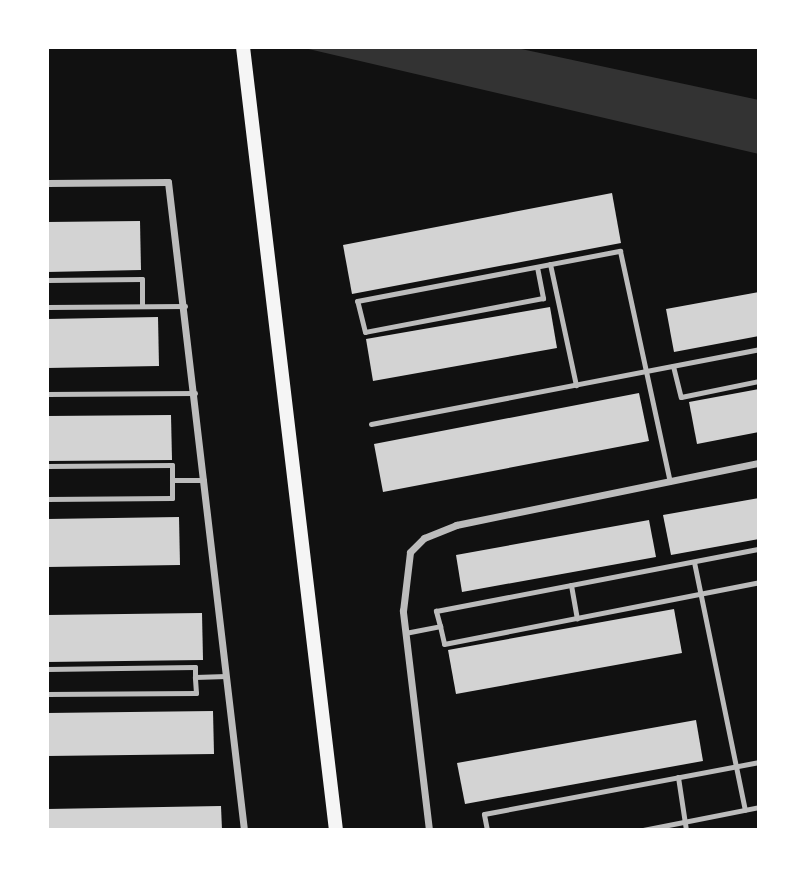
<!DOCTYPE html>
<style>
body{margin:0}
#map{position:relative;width:806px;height:877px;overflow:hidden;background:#111;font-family:"IBM Plex Serif",serif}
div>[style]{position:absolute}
.water>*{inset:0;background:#333}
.building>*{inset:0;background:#d3d3d3}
.service>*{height:5px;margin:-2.5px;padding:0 2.5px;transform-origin:2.5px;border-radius:2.5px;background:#bcbcbc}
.minor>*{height:7px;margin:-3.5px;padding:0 3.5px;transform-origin:3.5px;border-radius:3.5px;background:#bcbcbc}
.secondary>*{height:14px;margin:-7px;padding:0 7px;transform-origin:7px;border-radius:7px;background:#f5f5f5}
span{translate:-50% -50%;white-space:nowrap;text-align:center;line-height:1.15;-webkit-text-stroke:6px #fff;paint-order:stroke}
.frame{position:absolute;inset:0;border:49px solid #fff;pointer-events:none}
</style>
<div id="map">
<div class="water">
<div style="clip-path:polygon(300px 47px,512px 47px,759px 100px,759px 154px)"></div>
</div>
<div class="building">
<div style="clip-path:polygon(612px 193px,621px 243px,352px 294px,343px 245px)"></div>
<div style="clip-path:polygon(140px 221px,141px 270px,47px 272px,47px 222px)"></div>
<div style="clip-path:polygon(759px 292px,759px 336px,674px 352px,666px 309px)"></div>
<div style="clip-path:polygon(550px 307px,557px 348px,373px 381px,366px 339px)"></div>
<div style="clip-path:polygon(158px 317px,159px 366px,47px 368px,47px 319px)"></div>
<div style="clip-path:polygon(759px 389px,759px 432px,697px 444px,689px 402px)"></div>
<div style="clip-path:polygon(639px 393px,649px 441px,383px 492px,374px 444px)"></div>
<div style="clip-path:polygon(171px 415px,172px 460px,47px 461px,47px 416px)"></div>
<div style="clip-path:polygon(759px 498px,759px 539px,671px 555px,663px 515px)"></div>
<div style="clip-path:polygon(179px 517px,180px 565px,47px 567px,47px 519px)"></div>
<div style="clip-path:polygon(649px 520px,656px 557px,462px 592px,456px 555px)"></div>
<div style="clip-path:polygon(674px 609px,682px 653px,456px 694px,448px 650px)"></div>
<div style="clip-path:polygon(202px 613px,203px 660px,47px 662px,47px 615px)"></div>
<div style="clip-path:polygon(213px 711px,214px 754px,47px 756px,47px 713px)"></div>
<div style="clip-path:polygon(696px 720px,703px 761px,465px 804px,457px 763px)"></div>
<div style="clip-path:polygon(221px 806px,222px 830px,47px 830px,47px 809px)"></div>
</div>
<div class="service">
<div style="left:550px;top:264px;width:124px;rotate:77.9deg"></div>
<div style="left:537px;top:267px;width:32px;rotate:79deg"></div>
<div style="left:543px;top:298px;width:181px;rotate:169.2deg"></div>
<div style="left:365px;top:332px;width:32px;rotate:-104deg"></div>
<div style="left:357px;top:301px;width:268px;rotate:-10.8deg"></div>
<div style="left:620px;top:251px;width:236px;rotate:77.8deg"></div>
<div style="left:47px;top:280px;width:95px;rotate:-0.6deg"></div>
<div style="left:142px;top:279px;width:27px;rotate:90deg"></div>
<div style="left:47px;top:307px;width:138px;rotate:-0.4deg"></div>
<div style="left:673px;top:366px;width:32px;rotate:76deg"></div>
<div style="left:681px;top:397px;width:80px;rotate:-11.6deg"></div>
<div style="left:47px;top:394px;width:148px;rotate:-0.4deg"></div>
<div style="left:371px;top:424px;width:395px;rotate:-10.9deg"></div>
<div style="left:47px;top:466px;width:125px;rotate:-0.5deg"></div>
<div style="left:172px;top:465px;width:33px;rotate:90deg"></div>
<div style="left:172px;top:498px;width:125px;rotate:179.5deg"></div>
<div style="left:172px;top:480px;width:32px"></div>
<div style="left:694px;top:562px;width:253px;rotate:78.4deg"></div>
<div style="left:571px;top:585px;width:34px;rotate:80deg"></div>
<div style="left:440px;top:626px;width:16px;rotate:-105deg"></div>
<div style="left:436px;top:611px;width:329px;rotate:-10.9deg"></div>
<div style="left:405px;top:633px;width:36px;rotate:-11deg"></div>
<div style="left:440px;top:626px;width:18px;rotate:77deg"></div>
<div style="left:444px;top:644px;width:321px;rotate:-11.1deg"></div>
<div style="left:47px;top:669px;width:148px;rotate:-0.8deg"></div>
<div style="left:195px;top:667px;width:10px;rotate:90deg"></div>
<div style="left:195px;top:677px;width:31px;rotate:-2deg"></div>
<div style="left:47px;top:694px;width:149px;rotate:-0.4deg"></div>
<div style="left:196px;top:693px;width:16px;rotate:-94deg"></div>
<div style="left:678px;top:777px;width:54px;rotate:81.4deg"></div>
<div style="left:487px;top:830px;width:16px;rotate:-101deg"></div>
<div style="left:484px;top:814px;width:280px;rotate:-10.7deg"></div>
<div style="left:643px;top:830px;width:118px;rotate:-11.2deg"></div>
</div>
<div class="minor">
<div style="left:47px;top:183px;width:121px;rotate:-0.5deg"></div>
<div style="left:168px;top:182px;width:652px;rotate:83.31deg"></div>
<div style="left:429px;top:830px;width:221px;rotate:-96.8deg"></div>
<div style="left:403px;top:611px;width:59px;rotate:-83.2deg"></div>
<div style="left:410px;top:552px;width:20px;rotate:-45deg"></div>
<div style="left:424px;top:538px;width:35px;rotate:-22deg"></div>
<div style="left:456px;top:525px;width:309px;rotate:-11.6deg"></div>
</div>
<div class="secondary">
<div style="left:243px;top:47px;width:789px;rotate:83.23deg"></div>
</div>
<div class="frame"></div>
</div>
